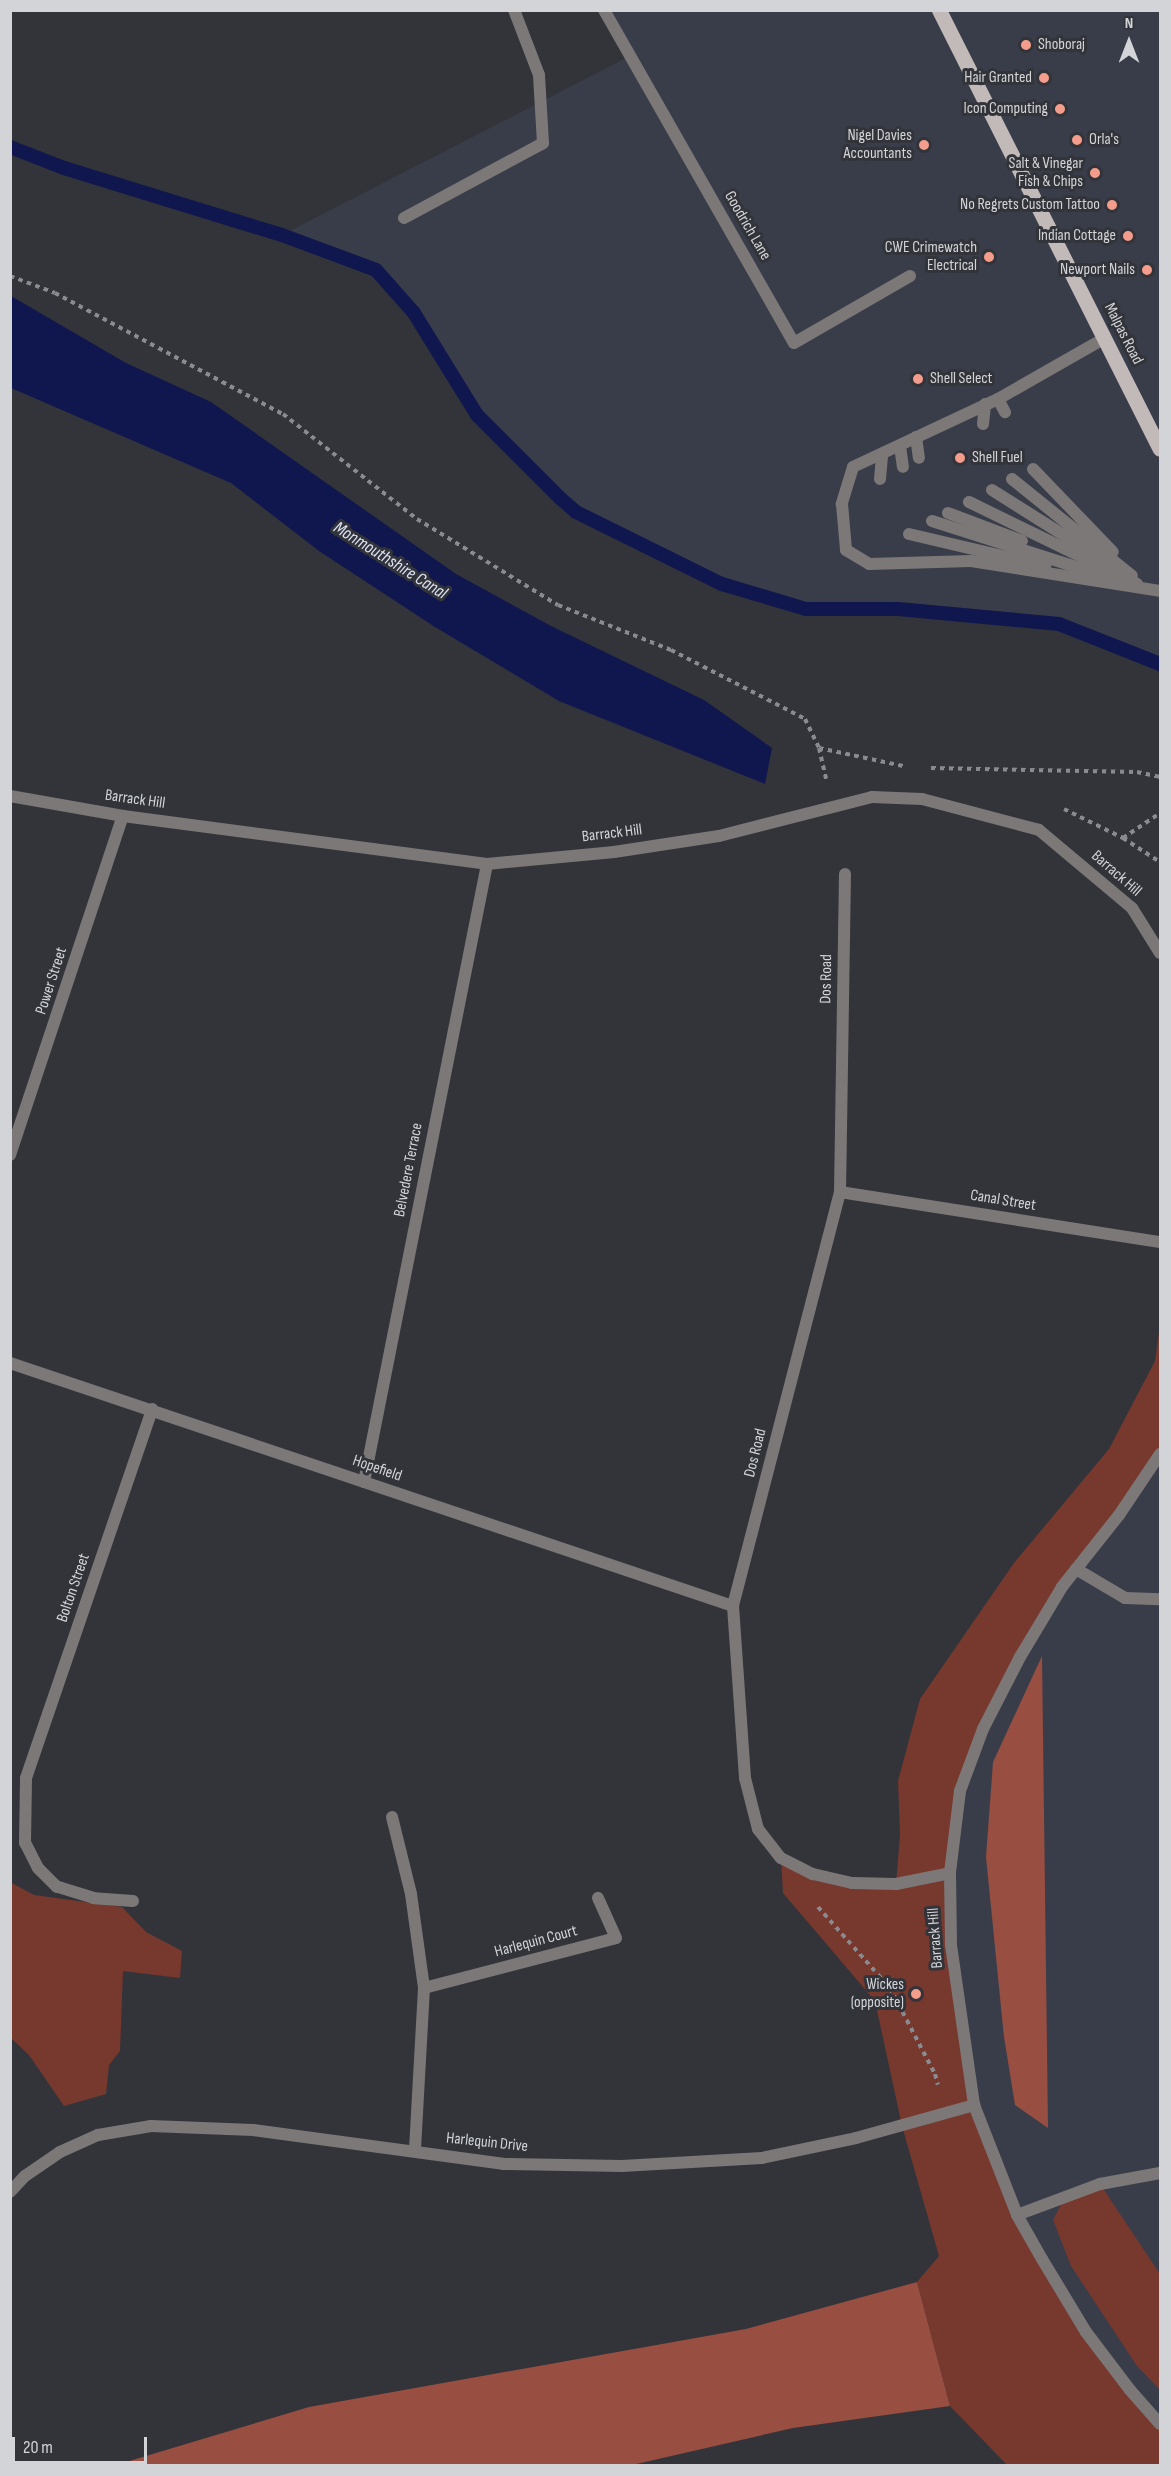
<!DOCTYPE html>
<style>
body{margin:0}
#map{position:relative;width:1171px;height:2476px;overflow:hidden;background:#32343a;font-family:"Sofia Sans Condensed",sans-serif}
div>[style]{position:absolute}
.built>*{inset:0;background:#393d49}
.green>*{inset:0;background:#77382e}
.forest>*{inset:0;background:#984e41}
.water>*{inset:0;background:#0f174e}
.stream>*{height:14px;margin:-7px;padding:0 7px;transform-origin:7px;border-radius:7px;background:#0f174e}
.path>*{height:4px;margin-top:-2px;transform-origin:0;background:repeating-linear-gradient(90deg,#898b90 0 4.5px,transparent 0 9px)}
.service>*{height:12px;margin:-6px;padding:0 6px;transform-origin:6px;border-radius:6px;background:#7c7877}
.minor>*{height:12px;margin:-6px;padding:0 6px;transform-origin:6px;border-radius:6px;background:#7c7877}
.tertiary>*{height:12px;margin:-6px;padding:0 6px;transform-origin:6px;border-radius:6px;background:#7c7877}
.primary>*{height:15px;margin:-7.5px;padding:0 7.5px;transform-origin:7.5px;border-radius:7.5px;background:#c2bab8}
.dots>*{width:16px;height:16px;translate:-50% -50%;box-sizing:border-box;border:3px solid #32343a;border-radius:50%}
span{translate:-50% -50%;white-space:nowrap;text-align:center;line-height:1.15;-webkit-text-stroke:6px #32343a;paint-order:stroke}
.poi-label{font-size:16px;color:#d2d4d8}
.left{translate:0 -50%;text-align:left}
.right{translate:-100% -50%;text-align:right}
.street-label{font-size:16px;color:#d2d4d8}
.water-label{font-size:18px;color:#dce3f5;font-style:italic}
.frame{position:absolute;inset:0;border:12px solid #d2d4d8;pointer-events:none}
.north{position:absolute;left:1099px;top:12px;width:60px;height:60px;-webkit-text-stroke:4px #32343a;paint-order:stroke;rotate:0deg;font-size:16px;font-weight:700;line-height:24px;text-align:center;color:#d2d4d8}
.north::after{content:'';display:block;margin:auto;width:21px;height:27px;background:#d2d4d8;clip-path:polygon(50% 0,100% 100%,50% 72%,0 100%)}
.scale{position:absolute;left:12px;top:2437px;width:135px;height:27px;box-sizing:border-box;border:3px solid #d2d4d8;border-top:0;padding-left:8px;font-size:18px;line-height:21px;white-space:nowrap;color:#d2d4d8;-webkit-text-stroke:4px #32343a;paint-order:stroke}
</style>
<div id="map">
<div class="built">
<div style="clip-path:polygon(604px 11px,1160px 11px,1160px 664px,1059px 624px,898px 609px,806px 609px,722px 584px,576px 512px,477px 415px,414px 313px,376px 270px,282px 235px,630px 56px)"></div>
<div style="clip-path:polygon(1160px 1454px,1160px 2424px,1130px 2390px,1042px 2259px,974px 2105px,951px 1945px,960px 1791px,1020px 1657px)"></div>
</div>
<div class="green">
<div style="clip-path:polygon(1160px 1325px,1160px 1454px,1020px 1657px,960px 1791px,951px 1945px,974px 2105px,1017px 2215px,1086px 2332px,1160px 2424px,1160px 2465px,1007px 2465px,950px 2406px,917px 2282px,939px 2256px,902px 2126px,875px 2001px,783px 1893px,781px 1858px,813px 1874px,896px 1884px,900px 1835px,898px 1781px,920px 1699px,1014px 1563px,1109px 1449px,1155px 1361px)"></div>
<div style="clip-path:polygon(10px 1882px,34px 1895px,122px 1907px,146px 1932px,182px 1951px,180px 1978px,123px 1971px,120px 2051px,109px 2065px,106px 2094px,64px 2106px,29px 2055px,11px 2038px)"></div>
<div style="clip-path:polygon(1100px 2184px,1160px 2274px,1160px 2390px,1137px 2366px,1071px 2266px,1053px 2220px,1065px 2197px)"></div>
</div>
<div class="forest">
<div style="clip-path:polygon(1042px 1656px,1048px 2128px,1015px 2105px,1004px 2037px,986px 1857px,993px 1762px)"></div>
<div style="clip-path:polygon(917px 2282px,950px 2406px,793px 2428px,632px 2465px,116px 2465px,309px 2407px,746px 2329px)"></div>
</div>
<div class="water">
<div style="clip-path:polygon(11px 296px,126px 363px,211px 402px,456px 574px,553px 627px,704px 700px,772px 748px,765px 784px,559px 701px,435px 627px,319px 551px,231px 483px,11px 388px)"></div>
</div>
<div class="stream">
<div style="left:10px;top:147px;width:58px;rotate:21.3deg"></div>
<div style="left:64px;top:168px;width:228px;rotate:17.1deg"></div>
<div style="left:282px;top:235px;width:100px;rotate:20.4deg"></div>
<div style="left:376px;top:270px;width:57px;rotate:48.5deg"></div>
<div style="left:414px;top:313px;width:120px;rotate:58.3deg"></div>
<div style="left:477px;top:415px;width:117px;rotate:45deg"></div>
<div style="left:560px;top:498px;width:21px;rotate:41deg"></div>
<div style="left:576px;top:512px;width:163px;rotate:26.3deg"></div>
<div style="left:722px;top:584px;width:88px;rotate:16.6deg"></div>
<div style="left:806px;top:609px;width:92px"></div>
<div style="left:898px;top:609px;width:162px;rotate:5.3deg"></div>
<div style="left:1059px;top:624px;width:109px;rotate:21.6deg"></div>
</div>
<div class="path">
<div style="left:10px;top:276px;width:48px;rotate:20.7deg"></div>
<div style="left:55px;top:293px;width:258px;rotate:28deg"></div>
<div style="left:283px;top:414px;width:170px;rotate:38.1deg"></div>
<div style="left:417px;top:519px;width:165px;rotate:31.4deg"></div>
<div style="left:558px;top:605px;width:122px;rotate:21.7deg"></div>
<div style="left:671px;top:650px;width:151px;rotate:27.2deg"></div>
<div style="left:805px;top:719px;width:32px;rotate:64deg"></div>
<div style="left:819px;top:748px;width:32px;rotate:77deg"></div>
<div style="left:819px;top:748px;width:86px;rotate:12.1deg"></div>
<div style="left:931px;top:768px;width:206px;rotate:1.1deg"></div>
<div style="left:1137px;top:772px;width:24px;rotate:12deg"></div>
<div style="left:1064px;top:809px;width:66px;rotate:26.2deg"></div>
<div style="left:1123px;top:838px;width:44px;rotate:33deg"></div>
<div style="left:1123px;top:838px;width:45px;rotate:-34deg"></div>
<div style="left:818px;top:1907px;width:108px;rotate:48.4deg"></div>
<div style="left:890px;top:1988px;width:97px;rotate:62.4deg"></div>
<div style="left:935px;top:2074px;width:11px;rotate:75deg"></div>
</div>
<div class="service">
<div style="left:604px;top:10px;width:383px;rotate:60.3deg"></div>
<div style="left:794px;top:343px;width:134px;rotate:-30deg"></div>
<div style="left:404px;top:218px;width:158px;rotate:-28.3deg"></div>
<div style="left:543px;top:143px;width:68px;rotate:-93.4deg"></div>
<div style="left:539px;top:75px;width:70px;rotate:-111deg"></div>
<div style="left:1105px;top:338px;width:123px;rotate:150.3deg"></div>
<div style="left:998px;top:399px;width:160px;rotate:154.9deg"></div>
<div style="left:853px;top:467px;width:39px;rotate:107deg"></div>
<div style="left:842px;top:504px;width:46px;rotate:85deg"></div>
<div style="left:846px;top:550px;width:27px;rotate:31deg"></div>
<div style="left:869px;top:564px;width:102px;rotate:-1.7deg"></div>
<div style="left:971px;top:561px;width:191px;rotate:9deg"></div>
<div style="left:998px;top:399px;width:15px;rotate:62deg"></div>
<div style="left:983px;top:424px;width:20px;rotate:-84deg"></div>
<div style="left:916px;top:437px;width:21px;rotate:82deg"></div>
<div style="left:900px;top:446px;width:21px;rotate:82deg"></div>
<div style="left:1033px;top:469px;width:115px;rotate:46.1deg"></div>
<div style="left:880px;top:479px;width:25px;rotate:-85deg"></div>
<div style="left:1012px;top:479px;width:154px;rotate:38.9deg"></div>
<div style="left:992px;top:490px;width:128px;rotate:32.2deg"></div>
<div style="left:969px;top:502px;width:187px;rotate:26deg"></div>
<div style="left:948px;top:513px;width:79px;rotate:20.7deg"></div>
<div style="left:932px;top:521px;width:185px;rotate:17.7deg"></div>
<div style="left:909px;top:534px;width:140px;rotate:13.2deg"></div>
<div style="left:1076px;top:1569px;width:57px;rotate:30.6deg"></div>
<div style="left:1125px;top:1598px;width:35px;rotate:2deg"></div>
<div style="left:133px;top:1901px;width:39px;rotate:-176deg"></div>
<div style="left:94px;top:1898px;width:39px;rotate:-163deg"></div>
<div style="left:57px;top:1887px;width:27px;rotate:-135deg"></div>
<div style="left:38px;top:1868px;width:28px;rotate:-117deg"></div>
<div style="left:25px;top:1843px;width:65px;rotate:-89.1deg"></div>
<div style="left:26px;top:1778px;width:390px;rotate:-71.1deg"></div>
<div style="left:1017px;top:2215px;width:89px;rotate:-20.5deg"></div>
<div style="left:1100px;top:2184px;width:61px;rotate:-10.4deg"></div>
</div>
<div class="minor">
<div style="left:845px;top:874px;width:318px;rotate:90.9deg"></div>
<div style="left:840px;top:1192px;width:428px;rotate:104.5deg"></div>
<div style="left:733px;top:1606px;width:172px;rotate:86deg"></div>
<div style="left:745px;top:1778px;width:53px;rotate:75.7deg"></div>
<div style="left:758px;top:1829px;width:37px;rotate:52deg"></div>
<div style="left:781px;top:1858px;width:36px;rotate:27deg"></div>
<div style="left:813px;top:1874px;width:40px;rotate:13deg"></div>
<div style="left:852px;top:1883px;width:44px;rotate:1.3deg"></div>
<div style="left:896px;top:1884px;width:55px;rotate:-11.5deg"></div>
<div style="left:10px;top:1155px;width:357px;rotate:-71.6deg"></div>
<div style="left:840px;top:1192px;width:324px;rotate:8.9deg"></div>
<div style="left:10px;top:1363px;width:763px;rotate:18.58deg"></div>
<div style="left:364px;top:1482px;width:630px;rotate:-78.74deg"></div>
<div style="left:392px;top:1817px;width:79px;rotate:76.1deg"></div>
<div style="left:411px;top:1894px;width:95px;rotate:82.1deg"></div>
<div style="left:424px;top:1988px;width:163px;rotate:93.2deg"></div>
<div style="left:424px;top:1988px;width:198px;rotate:-14.6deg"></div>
<div style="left:616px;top:1938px;width:44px;rotate:-114.2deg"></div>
<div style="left:10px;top:2192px;width:22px;rotate:-47deg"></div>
<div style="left:25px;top:2176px;width:42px;rotate:-34.4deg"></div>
<div style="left:60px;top:2152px;width:42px;rotate:-24.1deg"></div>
<div style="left:98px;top:2135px;width:54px;rotate:-9.6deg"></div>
<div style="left:151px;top:2126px;width:102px;rotate:2.2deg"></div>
<div style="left:253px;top:2130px;width:252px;rotate:7.7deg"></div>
<div style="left:503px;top:2164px;width:119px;rotate:1deg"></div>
<div style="left:622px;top:2166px;width:140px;rotate:-3.3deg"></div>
<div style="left:762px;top:2158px;width:96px;rotate:-12deg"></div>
<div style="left:856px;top:2138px;width:123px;rotate:-15.6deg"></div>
</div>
<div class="tertiary">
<div style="left:10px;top:796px;width:115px;rotate:10deg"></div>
<div style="left:123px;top:816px;width:367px;rotate:7.5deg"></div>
<div style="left:487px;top:864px;width:128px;rotate:-5.4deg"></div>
<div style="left:614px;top:852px;width:106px;rotate:-8.7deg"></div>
<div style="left:719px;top:836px;width:158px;rotate:-14.3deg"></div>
<div style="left:872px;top:797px;width:50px;rotate:2.3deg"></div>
<div style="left:922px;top:799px;width:121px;rotate:14.8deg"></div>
<div style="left:1039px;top:830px;width:121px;rotate:40deg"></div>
<div style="left:1132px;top:908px;width:53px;rotate:58.1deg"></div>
<div style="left:1160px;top:1454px;width:73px;rotate:123.9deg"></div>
<div style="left:1119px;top:1515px;width:92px;rotate:128.4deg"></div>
<div style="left:1062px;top:1587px;width:82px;rotate:121deg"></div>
<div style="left:1020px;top:1657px;width:81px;rotate:117.2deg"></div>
<div style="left:983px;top:1729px;width:66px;rotate:110.4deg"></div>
<div style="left:960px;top:1791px;width:83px;rotate:97deg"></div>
<div style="left:950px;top:1873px;width:72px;rotate:89.2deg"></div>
<div style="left:951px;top:1945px;width:162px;rotate:81.8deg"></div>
<div style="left:974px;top:2105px;width:118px;rotate:68.6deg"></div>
<div style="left:1017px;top:2215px;width:51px;rotate:60.4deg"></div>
<div style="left:1042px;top:2259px;width:85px;rotate:58.9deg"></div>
<div style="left:1086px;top:2332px;width:73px;rotate:52.8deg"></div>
<div style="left:1130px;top:2390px;width:45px;rotate:48.6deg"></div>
</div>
<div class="primary">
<div style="left:939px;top:10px;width:491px;rotate:63.3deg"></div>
</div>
<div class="dots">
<div style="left:1026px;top:45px;background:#f49d8c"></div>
<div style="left:1044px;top:78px;background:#f49d8c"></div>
<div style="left:1060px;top:109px;background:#f49d8c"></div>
<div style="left:1077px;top:140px;background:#f49d8c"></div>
<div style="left:924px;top:145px;background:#f49d8c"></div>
<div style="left:1095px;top:173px;background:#f49d8c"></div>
<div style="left:1112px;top:205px;background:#f49d8c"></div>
<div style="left:1128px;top:236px;background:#f49d8c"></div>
<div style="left:989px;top:257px;background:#f49d8c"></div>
<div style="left:1147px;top:270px;background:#f49d8c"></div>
<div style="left:918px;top:379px;background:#f49d8c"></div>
<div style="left:960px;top:458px;background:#f49d8c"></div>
<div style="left:916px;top:1994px;background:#f49d8c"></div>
</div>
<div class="poi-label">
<span class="left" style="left:1038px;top:45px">Shoboraj</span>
<span class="right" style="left:1032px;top:78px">Hair Granted</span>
<span class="right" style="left:1048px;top:109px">Icon Computing</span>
<span class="right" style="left:912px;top:145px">Nigel Davies<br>Accountants</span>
<span class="left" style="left:1089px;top:140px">Orla's</span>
<span class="right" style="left:1083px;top:173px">Salt &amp; Vinegar<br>Fish &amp; Chips</span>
<span class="right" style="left:1100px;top:205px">No Regrets Custom Tattoo</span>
<span class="right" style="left:1116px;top:236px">Indian Cottage</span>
<span class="right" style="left:977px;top:257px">CWE Crimewatch<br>Electrical</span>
<span class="right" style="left:1135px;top:270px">Newport Nails</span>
<span class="left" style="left:930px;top:379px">Shell Select</span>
<span class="left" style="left:972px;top:458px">Shell Fuel</span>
<span class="right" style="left:904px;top:1994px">Wickes<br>(opposite)</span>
</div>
<div class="street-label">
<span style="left:747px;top:226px;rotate:60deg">Goodrich Lane</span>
<span style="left:1123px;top:334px;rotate:63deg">Malpas Road</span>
<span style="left:135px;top:800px;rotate:8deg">Barrack Hill</span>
<span style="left:612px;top:834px;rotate:-7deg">Barrack Hill</span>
<span style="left:1116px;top:874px;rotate:41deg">Barrack Hill</span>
<span style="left:827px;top:979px;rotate:-89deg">Dos Road</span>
<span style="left:52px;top:981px;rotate:-72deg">Power Street</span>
<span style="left:409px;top:1170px;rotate:-79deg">Belvedere Terrace</span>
<span style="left:1003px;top:1201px;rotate:9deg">Canal Street</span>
<span style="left:756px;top:1453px;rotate:-76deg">Dos Road</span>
<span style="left:377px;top:1469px;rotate:19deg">Hopefield</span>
<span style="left:74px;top:1588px;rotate:-71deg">Bolton Street</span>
<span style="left:936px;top:1938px;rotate:-94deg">Barrack Hill</span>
<span style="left:536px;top:1942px;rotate:-15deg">Harlequin Court</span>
<span style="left:487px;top:2143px;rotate:6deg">Harlequin Drive</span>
</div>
<div class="water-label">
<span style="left:390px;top:561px;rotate:32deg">Monmouthshire Canal</span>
</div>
<div class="frame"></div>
<div class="north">N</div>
<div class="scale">20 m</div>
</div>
